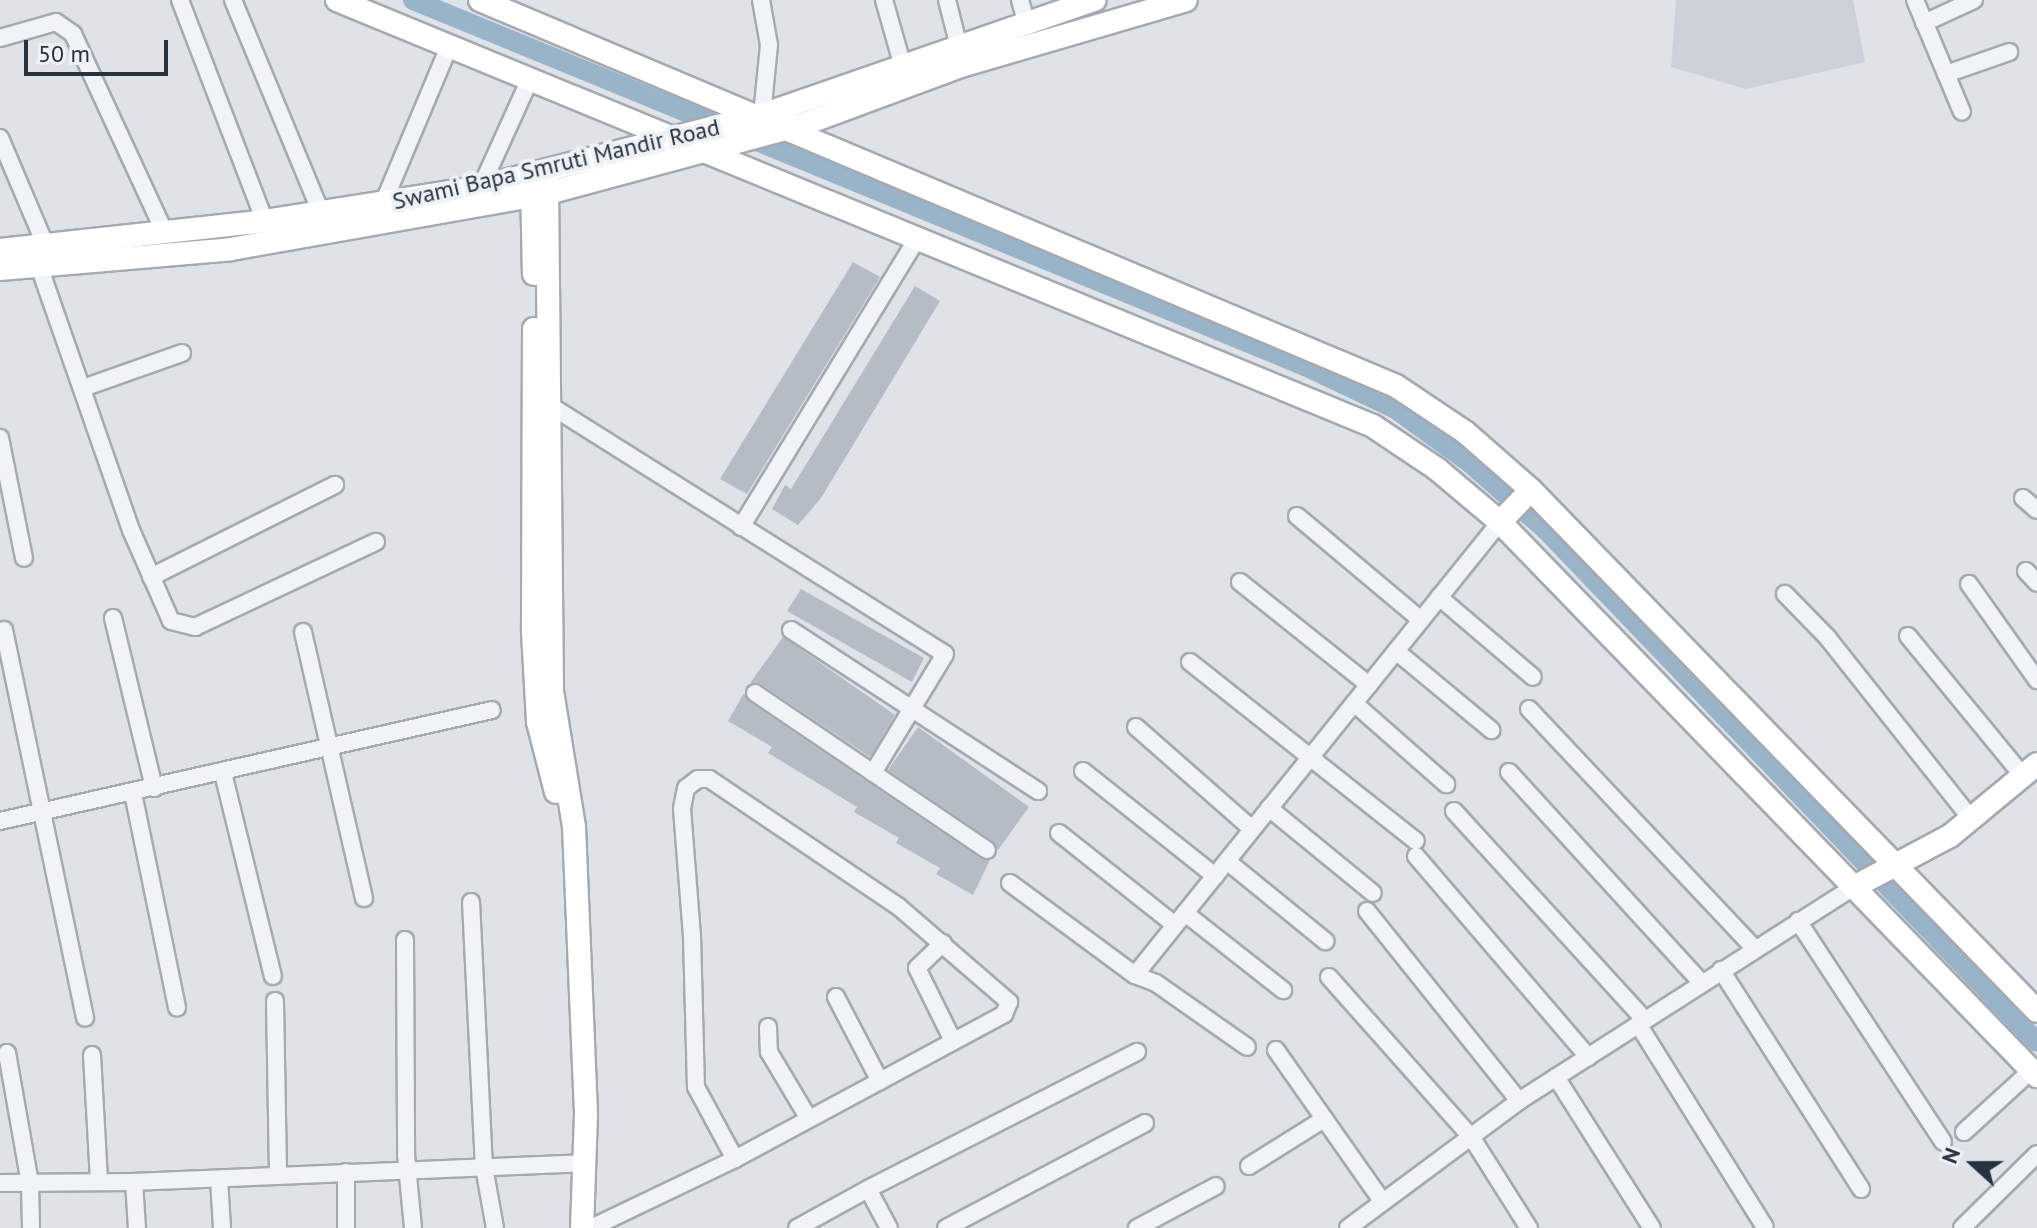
<!DOCTYPE html>
<style>
body{margin:0}
#map{position:relative;width:2037px;height:1228px;overflow:hidden;background:#dfe3e8;font-family:"PT Sans",sans-serif}
div>[style]{position:absolute}
.built>*{inset:0;background:#cdd2da}
.canal>*{height:20px;margin:-10px;padding:0 10px;transform-origin:10px;border-radius:10px;background:#99b3c9}
.building>*{inset:0;background:#b6bcc5}
.roads{filter:drop-shadow(2px 0 #a4aab2) drop-shadow(-2px 0 #a4aab2) drop-shadow(0 2px #a4aab2) drop-shadow(0 -2px #a4aab2)}
.street>*{height:16px;margin:-8px;padding:0 8px;transform-origin:8px;border-radius:8px;background:#f1f4f7}
.secondary>*{height:22px;margin:-11px;padding:0 11px;transform-origin:11px;border-radius:11px;background:#fff}
span{translate:-50% -50%;white-space:nowrap;text-align:center;line-height:1.15;-webkit-text-stroke:8px #eef2f6;paint-order:stroke}
.street-label{font-size:24px;color:#273240}
.north{position:absolute;left:1933px;top:1124px;width:80px;height:80px;-webkit-text-stroke:6px #eef2f6;paint-order:stroke;rotate:291deg;font-size:22px;font-weight:700;line-height:32px;text-align:center;color:#273240}
.north::after{content:'';display:block;margin:auto;width:28px;height:36px;background:#273240;clip-path:polygon(50% 0,100% 100%,50% 72%,0 100%)}
.scale{position:absolute;left:24px;top:40px;width:144px;height:36px;box-sizing:border-box;border:4px solid #273240;border-top:0;padding-left:10px;font-size:24px;line-height:28px;white-space:nowrap;color:#273240;-webkit-text-stroke:6px #eef2f6;paint-order:stroke}
</style>
<div id="map">
<div class="built">
<div style="clip-path:polygon(1676px 0,1853px 0,1865px 62px,1746px 89px,1671px 67px)"></div>
</div>
<div class="canal">
<div style="left:413px;top:0;width:964px;rotate:22.31deg"></div>
<div style="left:1305px;top:366px;width:98px;rotate:25.3deg"></div>
<div style="left:1394px;top:408px;width:94px;rotate:35.9deg"></div>
<div style="left:1470px;top:463px;width:101px;rotate:41.4deg"></div>
<div style="left:1546px;top:530px;width:709px;rotate:46.2deg"></div>
</div>
<div class="building">
<div style="clip-path:polygon(853px 262px,880px 277px,747px 494px,720px 479px)"></div>
<div style="clip-path:polygon(915px 286px,940px 301px,821px 498px,798px 525px,772px 509px,785px 485px,791px 489px)"></div>
<div style="clip-path:polygon(801px 589px,924px 658px,912px 682px,787px 611px)"></div>
<div style="clip-path:polygon(783px 637px,895px 715px,870px 757px,761px 684px,750px 683px)"></div>
<div style="clip-path:polygon(744px 693px,749px 702px,981px 859px,990px 860px,973px 895px,936px 874px,940px 868px,896px 843px,899px 838px,854px 812px,857px 807px,768px 753px,772px 747px,728px 721px)"></div>
<div style="clip-path:polygon(918px 727px,1029px 807px,998px 850px,993px 841px,888px 770px)"></div>
</div>
<div class="roads">
<div class="street">
<div style="left:180px;top:0;width:237px;rotate:69deg"></div>
<div style="left:233px;top:0;width:230px;rotate:67.5deg"></div>
<div style="left:761px;top:0;width:46px;rotate:79.9deg"></div>
<div style="left:769px;top:45px;width:70px;rotate:95.7deg"></div>
<div style="left:884px;top:0;width:66px;rotate:74.1deg"></div>
<div style="left:947px;top:0;width:44px;rotate:75.7deg"></div>
<div style="left:1020px;top:0;width:22px;rotate:74deg"></div>
<div style="left:1915px;top:0;width:121px;rotate:67.2deg"></div>
<div style="left:1924px;top:23px;width:55px;rotate:-24.7deg"></div>
<div style="left:0;top:38px;width:58px;rotate:-15.9deg"></div>
<div style="left:56px;top:22px;width:21px;rotate:35deg"></div>
<div style="left:73px;top:34px;width:219px;rotate:65.2deg"></div>
<div style="left:1946px;top:74px;width:67px;rotate:-19.2deg"></div>
<div style="left:0;top:138px;width:115px;rotate:67deg"></div>
<div style="left:481px;top:187px;width:116px;rotate:-65.6deg"></div>
<div style="left:382px;top:206px;width:173px;rotate:-67.2deg"></div>
<div style="left:39px;top:266px;width:280px;rotate:70.8deg"></div>
<div style="left:131px;top:530px;width:99px;rotate:66.3deg"></div>
<div style="left:171px;top:621px;width:25px;rotate:14deg"></div>
<div style="left:195px;top:627px;width:200px;rotate:-25.2deg"></div>
<div style="left:83px;top:388px;width:105px;rotate:-19.5deg"></div>
<div style="left:543px;top:401px;width:475px;rotate:32.2deg"></div>
<div style="left:945px;top:654px;width:139px;rotate:121.2deg"></div>
<div style="left:0;top:438px;width:122px;rotate:78.7deg"></div>
<div style="left:2023px;top:498px;width:18px;rotate:41deg"></div>
<div style="left:1297px;top:516px;width:162px;rotate:40deg"></div>
<div style="left:741px;top:527px;width:336px;rotate:-58.6deg"></div>
<div style="left:2026px;top:571px;width:16px;rotate:47deg"></div>
<div style="left:151px;top:577px;width:206px;rotate:-26.6deg"></div>
<div style="left:1240px;top:582px;width:165px;rotate:38.6deg"></div>
<div style="left:1969px;top:584px;width:118px;rotate:54.7deg"></div>
<div style="left:1785px;top:594px;width:60px;rotate:45.7deg"></div>
<div style="left:1827px;top:637px;width:232px;rotate:51.6deg"></div>
<div style="left:1439px;top:597px;width:123px;rotate:40.4deg"></div>
<div style="left:113px;top:618px;width:175px;rotate:76.4deg"></div>
<div style="left:4px;top:630px;width:396px;rotate:78.2deg"></div>
<div style="left:791px;top:630px;width:295px;rotate:33.1deg"></div>
<div style="left:303px;top:632px;width:273px;rotate:77.1deg"></div>
<div style="left:1908px;top:636px;width:181px;rotate:50.6deg"></div>
<div style="left:1396px;top:651px;width:124px;rotate:39.7deg"></div>
<div style="left:1190px;top:662px;width:288px;rotate:38.4deg"></div>
<div style="left:755px;top:693px;width:280px;rotate:34.1deg"></div>
<div style="left:1354px;top:703px;width:123px;rotate:41.4deg"></div>
<div style="left:1529px;top:709px;width:330px;rotate:46.7deg"></div>
<div style="left:1136px;top:727px;width:154px;rotate:41.3deg"></div>
<div style="left:1083px;top:771px;width:169px;rotate:38.5deg"></div>
<div style="left:1509px;top:772px;width:286px;rotate:47.6deg"></div>
<div style="left:223px;top:773px;width:209px;rotate:76.2deg"></div>
<div style="left:133px;top:793px;width:219px;rotate:78.4deg"></div>
<div style="left:1269px;top:808px;width:134px;rotate:39.3deg"></div>
<div style="left:1454px;top:811px;width:283px;rotate:47.6deg"></div>
<div style="left:0;top:821px;width:504px;rotate:-12.71deg"></div>
<div style="left:1059px;top:833px;width:148px;rotate:38.4deg"></div>
<div style="left:1416px;top:856px;width:265px;rotate:49.4deg"></div>
<div style="left:1227px;top:861px;width:127px;rotate:39.2deg"></div>
<div style="left:1010px;top:883px;width:155px;rotate:36.4deg"></div>
<div style="left:1135px;top:975px;width:22px;rotate:21deg"></div>
<div style="left:1156px;top:983px;width:111px;rotate:35.1deg"></div>
<div style="left:471px;top:902px;width:265px;rotate:87.2deg"></div>
<div style="left:484px;top:1167px;width:62px;rotate:79.8deg"></div>
<div style="left:1367px;top:911px;width:243px;rotate:51.3deg"></div>
<div style="left:1185px;top:913px;width:125px;rotate:38.2deg"></div>
<div style="left:1798px;top:921px;width:264px;rotate:56.7deg"></div>
<div style="left:405px;top:940px;width:215px;rotate:89.7deg"></div>
<div style="left:406px;top:1155px;width:73px;rotate:84.5deg"></div>
<div style="left:943px;top:943px;width:36px;rotate:136deg"></div>
<div style="left:917px;top:968px;width:81px;rotate:63.7deg"></div>
<div style="left:1721px;top:970px;width:260px;rotate:57.4deg"></div>
<div style="left:1135px;top:975px;width:582px;rotate:-51.14deg"></div>
<div style="left:1329px;top:977px;width:215px;rotate:48.4deg"></div>
<div style="left:1472px;top:1138px;width:107px;rotate:57.7deg"></div>
<div style="left:836px;top:997px;width:95px;rotate:62.4deg"></div>
<div style="left:275px;top:1001px;width:175px;rotate:89deg"></div>
<div style="left:1638px;top:1024px;width:239px;rotate:58deg"></div>
<div style="left:768px;top:1027px;width:25px;rotate:88deg"></div>
<div style="left:769px;top:1052px;width:78px;rotate:59.2deg"></div>
<div style="left:1276px;top:1050px;width:184px;rotate:54.9deg"></div>
<div style="left:7px;top:1053px;width:132px;rotate:80deg"></div>
<div style="left:30px;top:1183px;width:45px;rotate:88.7deg"></div>
<div style="left:92px;top:1055px;width:125px;rotate:86.8deg"></div>
<div style="left:1556px;top:1077px;width:179px;rotate:57.6deg"></div>
<div style="left:1964px;top:1132px;width:92px;rotate:-42.4deg"></div>
<div style="left:1249px;top:1166px;width:89px;rotate:-32.1deg"></div>
<div style="left:219px;top:1179px;width:49px;rotate:86.5deg"></div>
<div style="left:134px;top:1182px;width:46px;rotate:86.3deg"></div>
<div style="left:0;top:1183px;width:134px;rotate:-0.4deg"></div>
<div style="left:134px;top:1182px;width:447px;rotate:-2.4deg"></div>
<div style="left:346px;top:1228px;width:56px;rotate:-90deg"></div>
<div style="left:591px;top:1228px;width:160px;rotate:-25.6deg"></div>
<div style="left:735px;top:1159px;width:306px;rotate:-28.3deg"></div>
<div style="left:1004px;top:1014px;width:13px;rotate:-67deg"></div>
<div style="left:1009px;top:1002px;width:145px;rotate:-139.2deg"></div>
<div style="left:899px;top:907px;width:229px;rotate:-146deg"></div>
<div style="left:709px;top:779px;width:11px;rotate:180deg"></div>
<div style="left:698px;top:779px;width:15px;rotate:143deg"></div>
<div style="left:686px;top:788px;width:21px;rotate:101deg"></div>
<div style="left:682px;top:809px;width:127px;rotate:85.5deg"></div>
<div style="left:692px;top:936px;width:151px;rotate:88.5deg"></div>
<div style="left:696px;top:1087px;width:82px;rotate:61.6deg"></div>
<div style="left:797px;top:1228px;width:81px;rotate:-28.8deg"></div>
<div style="left:889px;top:1228px;width:44px;rotate:-118.3deg"></div>
<div style="left:868px;top:1189px;width:302px;rotate:-27deg"></div>
<div style="left:946px;top:1228px;width:225px;rotate:-27.8deg"></div>
<div style="left:1137px;top:1228px;width:89px;rotate:-28deg"></div>
<div style="left:1348px;top:1228px;width:213px;rotate:-36.6deg"></div>
<div style="left:1519px;top:1101px;width:398px;rotate:-32.6deg"></div>
<div style="left:1962px;top:1228px;width:105px;rotate:-44.6deg"></div>
</div>
<div class="secondary">
<div style="left:337px;top:0;width:1120px;rotate:22.35deg"></div>
<div style="left:1373px;top:426px;width:77px;rotate:33.9deg"></div>
<div style="left:1437px;top:469px;width:82px;rotate:40.1deg"></div>
<div style="left:1500px;top:522px;width:772px;rotate:45.89deg"></div>
<div style="left:480px;top:0;width:994px;rotate:22.85deg"></div>
<div style="left:1396px;top:386px;width:83px;rotate:33.7deg"></div>
<div style="left:1465px;top:432px;width:88px;rotate:41.3deg"></div>
<div style="left:1531px;top:490px;width:726px;rotate:45.84deg"></div>
<div style="left:547px;top:180px;width:511px;rotate:89.44deg"></div>
<div style="left:552px;top:691px;width:138px;rotate:80.8deg"></div>
<div style="left:574px;top:827px;width:287px;rotate:87.6deg"></div>
<div style="left:586px;top:1114px;width:114px;rotate:92deg"></div>
<div style="left:532px;top:181px;width:93px;rotate:88.8deg"></div>
<div style="left:0;top:250px;width:267px;rotate:-6.2deg"></div>
<div style="left:265px;top:221px;width:219px;rotate:-8.9deg"></div>
<div style="left:481px;top:187px;width:290px;rotate:-14.4deg"></div>
<div style="left:762px;top:115px;width:352px;rotate:-19.1deg"></div>
<div style="left:0;top:269px;width:232px;rotate:-4.9deg"></div>
<div style="left:231px;top:249px;width:322px;rotate:-10deg"></div>
<div style="left:548px;top:193px;width:268px;rotate:-15.1deg"></div>
<div style="left:807px;top:123px;width:167px;rotate:-20.3deg"></div>
<div style="left:964px;top:65px;width:231px;rotate:-16.3deg"></div>
<div style="left:534px;top:329px;width:303px;rotate:90.2deg"></div>
<div style="left:533px;top:632px;width:90px;rotate:86.8deg"></div>
<div style="left:538px;top:722px;width:72px;rotate:75.6deg"></div>
<div style="left:1500px;top:522px;width:43px;rotate:-45.9deg"></div>
<div style="left:1854px;top:887px;width:109px;rotate:-28deg"></div>
<div style="left:1950px;top:836px;width:113px;rotate:-39.6deg"></div>
</div>
</div>
<div class="street-label">
<span style="left:556px;top:164px;rotate:-13deg">Swami Bapa Smruti Mandir Road</span>
</div>
<div class="north">N</div>
<div class="scale">50 m</div>
</div>
